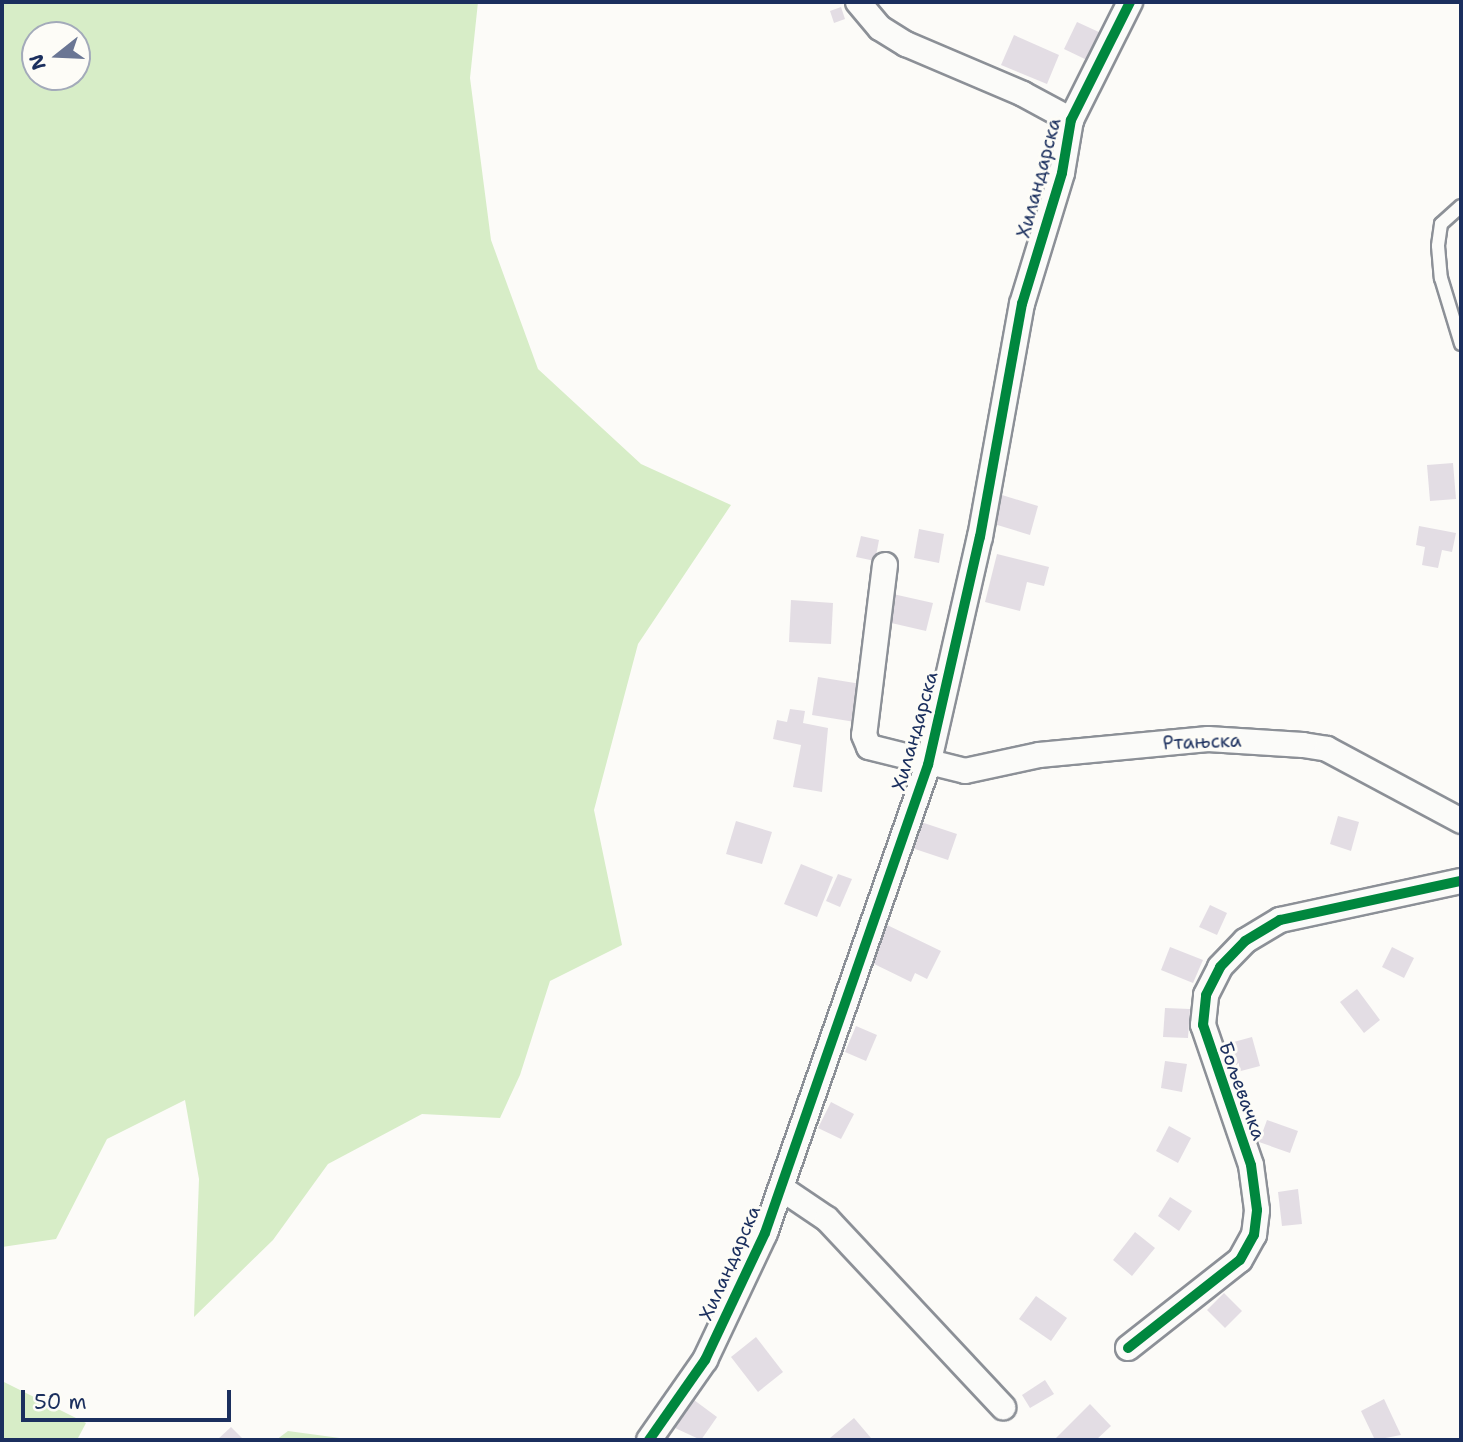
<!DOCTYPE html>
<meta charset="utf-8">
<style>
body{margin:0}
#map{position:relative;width:1463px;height:1442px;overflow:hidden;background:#fcfbf8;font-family:"Shantell Sans",sans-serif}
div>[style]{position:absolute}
.green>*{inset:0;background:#d7edc7}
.building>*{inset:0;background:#e3dde4}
.roads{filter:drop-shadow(2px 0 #8c9097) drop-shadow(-2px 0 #8c9097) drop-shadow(0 2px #8c9097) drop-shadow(0 -2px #8c9097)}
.service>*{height:12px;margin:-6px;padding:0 6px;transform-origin:6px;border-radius:6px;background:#fbfbf9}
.minor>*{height:24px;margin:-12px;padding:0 12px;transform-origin:12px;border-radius:12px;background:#fbfbf9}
.cycleway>*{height:10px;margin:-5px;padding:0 5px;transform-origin:5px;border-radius:5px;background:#00873e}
span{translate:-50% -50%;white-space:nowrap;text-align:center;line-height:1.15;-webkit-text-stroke:6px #fdfcf7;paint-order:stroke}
.street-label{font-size:19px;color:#1b2f5e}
.frame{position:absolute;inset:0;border:4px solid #1b2f5e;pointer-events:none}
.north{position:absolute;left:21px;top:21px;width:70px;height:70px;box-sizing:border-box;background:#fdfcf7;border:2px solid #a3aaba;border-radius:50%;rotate:252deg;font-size:19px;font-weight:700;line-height:28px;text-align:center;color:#1b2f5e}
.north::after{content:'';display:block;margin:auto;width:24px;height:32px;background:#6a7694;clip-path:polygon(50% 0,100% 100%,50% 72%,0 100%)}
.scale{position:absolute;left:21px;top:1390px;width:210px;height:32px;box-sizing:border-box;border:4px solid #1b2f5e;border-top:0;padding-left:9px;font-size:21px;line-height:24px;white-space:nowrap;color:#1b2f5e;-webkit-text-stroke:5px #fdfcf7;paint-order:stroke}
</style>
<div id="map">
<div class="green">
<div style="clip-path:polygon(evenodd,2px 2px,478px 2px,470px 78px,491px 240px,538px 369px,641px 464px,731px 505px,638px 644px,594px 810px,622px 945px,550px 981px,520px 1075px,500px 1118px,422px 1114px,328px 1164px,273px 1240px,194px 1317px,199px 1179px,185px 1100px,107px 1139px,56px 1239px,2px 1247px,2px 2px,35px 35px,77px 35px,77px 77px,35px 77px,35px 35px)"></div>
<div style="clip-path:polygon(2px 1381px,86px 1423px,77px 1440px,2px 1440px)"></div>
<div style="clip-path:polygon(288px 1431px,347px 1439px,347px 1440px,276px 1440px)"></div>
</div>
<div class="building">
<div style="clip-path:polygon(841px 7px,845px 19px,834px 23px,830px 11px)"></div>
<div style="clip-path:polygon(1077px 22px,1101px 33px,1089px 61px,1064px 49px)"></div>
<div style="clip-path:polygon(1014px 35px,1059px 55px,1047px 84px,1001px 65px)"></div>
<div style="clip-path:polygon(1453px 463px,1456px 499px,1430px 501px,1427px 465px)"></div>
<div style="clip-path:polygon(1002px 495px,1038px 506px,1030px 535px,994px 524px)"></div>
<div style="clip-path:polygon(1419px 526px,1456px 533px,1452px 552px,1442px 550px,1438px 568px,1422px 565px,1425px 547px,1416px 545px)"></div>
<div style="clip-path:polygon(919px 529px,944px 534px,939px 563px,914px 558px)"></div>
<div style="clip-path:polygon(861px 536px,879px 540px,875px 561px,856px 557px)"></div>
<div style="clip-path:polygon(997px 554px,1049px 567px,1044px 586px,1027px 582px,1020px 611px,985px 602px)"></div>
<div style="clip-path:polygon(893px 594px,933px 603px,926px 631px,887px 622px)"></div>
<div style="clip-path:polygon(791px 600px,833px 603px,831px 644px,789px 642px)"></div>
<div style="clip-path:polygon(818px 677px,861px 684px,855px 722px,812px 715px)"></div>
<div style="clip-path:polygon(790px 709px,805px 711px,803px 723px,828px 728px,822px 792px,793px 787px,801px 745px,773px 739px,777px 720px,787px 722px)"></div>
<div style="clip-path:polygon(1338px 816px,1359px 822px,1351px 851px,1330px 844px)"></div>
<div style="clip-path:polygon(736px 821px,772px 832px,762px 864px,726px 854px)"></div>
<div style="clip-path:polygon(918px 821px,957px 834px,948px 860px,909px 847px)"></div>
<div style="clip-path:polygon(801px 864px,833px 877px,817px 917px,784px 904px)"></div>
<div style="clip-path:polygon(838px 874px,852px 879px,840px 907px,826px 901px)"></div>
<div style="clip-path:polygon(1210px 905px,1227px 913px,1217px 935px,1199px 927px)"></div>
<div style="clip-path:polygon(883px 923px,941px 951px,927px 979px,915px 973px,911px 982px,866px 960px)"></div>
<div style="clip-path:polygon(1170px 947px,1203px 960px,1193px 983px,1161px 970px)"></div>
<div style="clip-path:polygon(1392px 947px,1414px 958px,1404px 978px,1382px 967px)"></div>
<div style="clip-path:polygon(1357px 989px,1380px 1020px,1364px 1033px,1340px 1002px)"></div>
<div style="clip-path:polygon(1165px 1008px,1190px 1009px,1188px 1038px,1163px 1037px)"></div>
<div style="clip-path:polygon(856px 1026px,877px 1035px,866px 1061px,845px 1052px)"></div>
<div style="clip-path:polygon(1252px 1037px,1260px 1066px,1237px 1072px,1230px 1043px)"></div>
<div style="clip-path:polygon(1165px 1061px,1187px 1064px,1182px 1092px,1161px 1088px)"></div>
<div style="clip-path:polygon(831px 1102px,854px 1114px,841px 1139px,818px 1128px)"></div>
<div style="clip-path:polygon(1267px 1120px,1298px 1131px,1290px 1153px,1259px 1142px)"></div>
<div style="clip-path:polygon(1169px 1126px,1191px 1138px,1178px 1163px,1156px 1151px)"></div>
<div style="clip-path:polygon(1298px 1189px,1302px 1224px,1282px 1226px,1278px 1192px)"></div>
<div style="clip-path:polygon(1170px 1197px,1192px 1211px,1179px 1231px,1158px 1216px)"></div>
<div style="clip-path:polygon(1135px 1232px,1155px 1248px,1132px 1276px,1113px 1260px)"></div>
<div style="clip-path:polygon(1224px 1293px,1242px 1311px,1225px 1328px,1207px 1310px)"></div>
<div style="clip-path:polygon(1036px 1296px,1067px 1318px,1051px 1341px,1019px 1319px)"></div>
<div style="clip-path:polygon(756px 1337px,783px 1372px,758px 1392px,731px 1357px)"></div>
<div style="clip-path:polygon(1045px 1380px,1054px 1394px,1030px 1408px,1022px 1395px)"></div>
<div style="clip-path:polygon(1384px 1399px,1401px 1435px,1375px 1440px,1361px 1411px)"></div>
<div style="clip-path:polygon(694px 1400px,717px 1417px,701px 1440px,675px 1428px)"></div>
<div style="clip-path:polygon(1090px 1404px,1111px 1426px,1096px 1440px,1054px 1440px)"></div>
<div style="clip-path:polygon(854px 1418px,871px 1438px,832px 1440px,830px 1438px)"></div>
<div style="clip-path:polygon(231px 1427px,244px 1440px,217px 1440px)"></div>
</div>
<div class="roads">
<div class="service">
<div style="left:1461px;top:206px;width:27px;rotate:138deg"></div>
<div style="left:1441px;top:224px;width:22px;rotate:98deg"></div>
<div style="left:1438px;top:246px;width:32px;rotate:85deg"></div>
<div style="left:1441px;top:278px;width:69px;rotate:73.1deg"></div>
</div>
<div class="minor">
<div style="left:858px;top:2px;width:34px;rotate:50deg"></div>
<div style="left:880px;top:28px;width:31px;rotate:32deg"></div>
<div style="left:906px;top:44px;width:127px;rotate:23.1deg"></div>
<div style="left:1023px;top:94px;width:55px;rotate:28.4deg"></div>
<div style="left:885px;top:565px;width:171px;rotate:97deg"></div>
<div style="left:864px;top:735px;width:13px;rotate:67deg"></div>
<div style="left:869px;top:747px;width:99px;rotate:14deg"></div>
<div style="left:965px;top:771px;width:76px;rotate:-12.2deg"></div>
<div style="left:1039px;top:755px;width:170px;rotate:-5.4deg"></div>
<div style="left:1208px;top:739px;width:95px;rotate:3.6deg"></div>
<div style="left:1303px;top:745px;width:24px;rotate:9deg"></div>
<div style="left:1327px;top:749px;width:152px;rotate:28.2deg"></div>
<div style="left:781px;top:1188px;width:55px;rotate:34deg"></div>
<div style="left:827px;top:1219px;width:258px;rotate:46.9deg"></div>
<div style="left:1128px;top:1348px;width:142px;rotate:-38.2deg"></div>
<div style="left:1240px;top:1260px;width:29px;rotate:-61deg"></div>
<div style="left:1254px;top:1235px;width:25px;rotate:-83deg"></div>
<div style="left:1257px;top:1210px;width:45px;rotate:-97.6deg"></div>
<div style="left:1251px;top:1165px;width:148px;rotate:-108.9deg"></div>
<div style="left:1203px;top:1025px;width:30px;rotate:-84deg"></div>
<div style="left:1206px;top:995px;width:31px;rotate:-63deg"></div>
<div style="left:1220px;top:967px;width:36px;rotate:-46deg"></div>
<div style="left:1245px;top:941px;width:41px;rotate:-31deg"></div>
<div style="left:1280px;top:920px;width:185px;rotate:-12.2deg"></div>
<div style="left:649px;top:1440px;width:98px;rotate:-55deg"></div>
<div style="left:705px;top:1360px;width:140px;rotate:-64.7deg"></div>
<div style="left:765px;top:1233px;width:496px;rotate:-70.8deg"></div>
<div style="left:928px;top:765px;width:234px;rotate:-77.2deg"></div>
<div style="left:980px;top:537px;width:237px;rotate:-79.8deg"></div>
<div style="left:1022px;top:304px;width:137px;rotate:-73deg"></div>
<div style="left:1062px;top:173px;width:54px;rotate:-80.4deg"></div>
<div style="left:1071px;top:120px;width:132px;rotate:-63.4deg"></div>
</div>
</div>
<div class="cycleway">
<div style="left:1128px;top:1348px;width:142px;rotate:-38.2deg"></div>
<div style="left:1240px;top:1260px;width:29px;rotate:-61deg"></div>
<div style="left:1254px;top:1235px;width:25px;rotate:-83deg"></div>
<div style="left:1257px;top:1210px;width:45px;rotate:-97.6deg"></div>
<div style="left:1251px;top:1165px;width:148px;rotate:-108.9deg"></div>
<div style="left:1203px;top:1025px;width:30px;rotate:-84deg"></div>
<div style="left:1206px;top:995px;width:31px;rotate:-63deg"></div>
<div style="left:1220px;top:967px;width:36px;rotate:-46deg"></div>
<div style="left:1245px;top:941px;width:41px;rotate:-31deg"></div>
<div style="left:1280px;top:920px;width:185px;rotate:-12.2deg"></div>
<div style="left:649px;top:1440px;width:98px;rotate:-55deg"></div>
<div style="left:705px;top:1360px;width:140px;rotate:-64.7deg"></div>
<div style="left:765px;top:1233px;width:496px;rotate:-70.8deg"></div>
<div style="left:928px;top:765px;width:234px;rotate:-77.2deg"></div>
<div style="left:980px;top:537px;width:237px;rotate:-79.8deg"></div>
<div style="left:1022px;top:304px;width:137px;rotate:-73deg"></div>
<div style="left:1062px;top:173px;width:54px;rotate:-80.4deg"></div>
<div style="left:1071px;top:120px;width:132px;rotate:-63.4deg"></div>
</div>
<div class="street-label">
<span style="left:1039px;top:178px;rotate:-75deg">Хиландарска</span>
<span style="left:915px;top:731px;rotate:-74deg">Хиландарска</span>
<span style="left:1202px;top:742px;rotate:-2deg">Ртањска</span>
<span style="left:1242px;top:1091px;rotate:70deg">Бољевачка</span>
<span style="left:730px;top:1263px;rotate:-66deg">Хиландарска</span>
</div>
<div class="frame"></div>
<div class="north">N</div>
<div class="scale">50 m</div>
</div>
